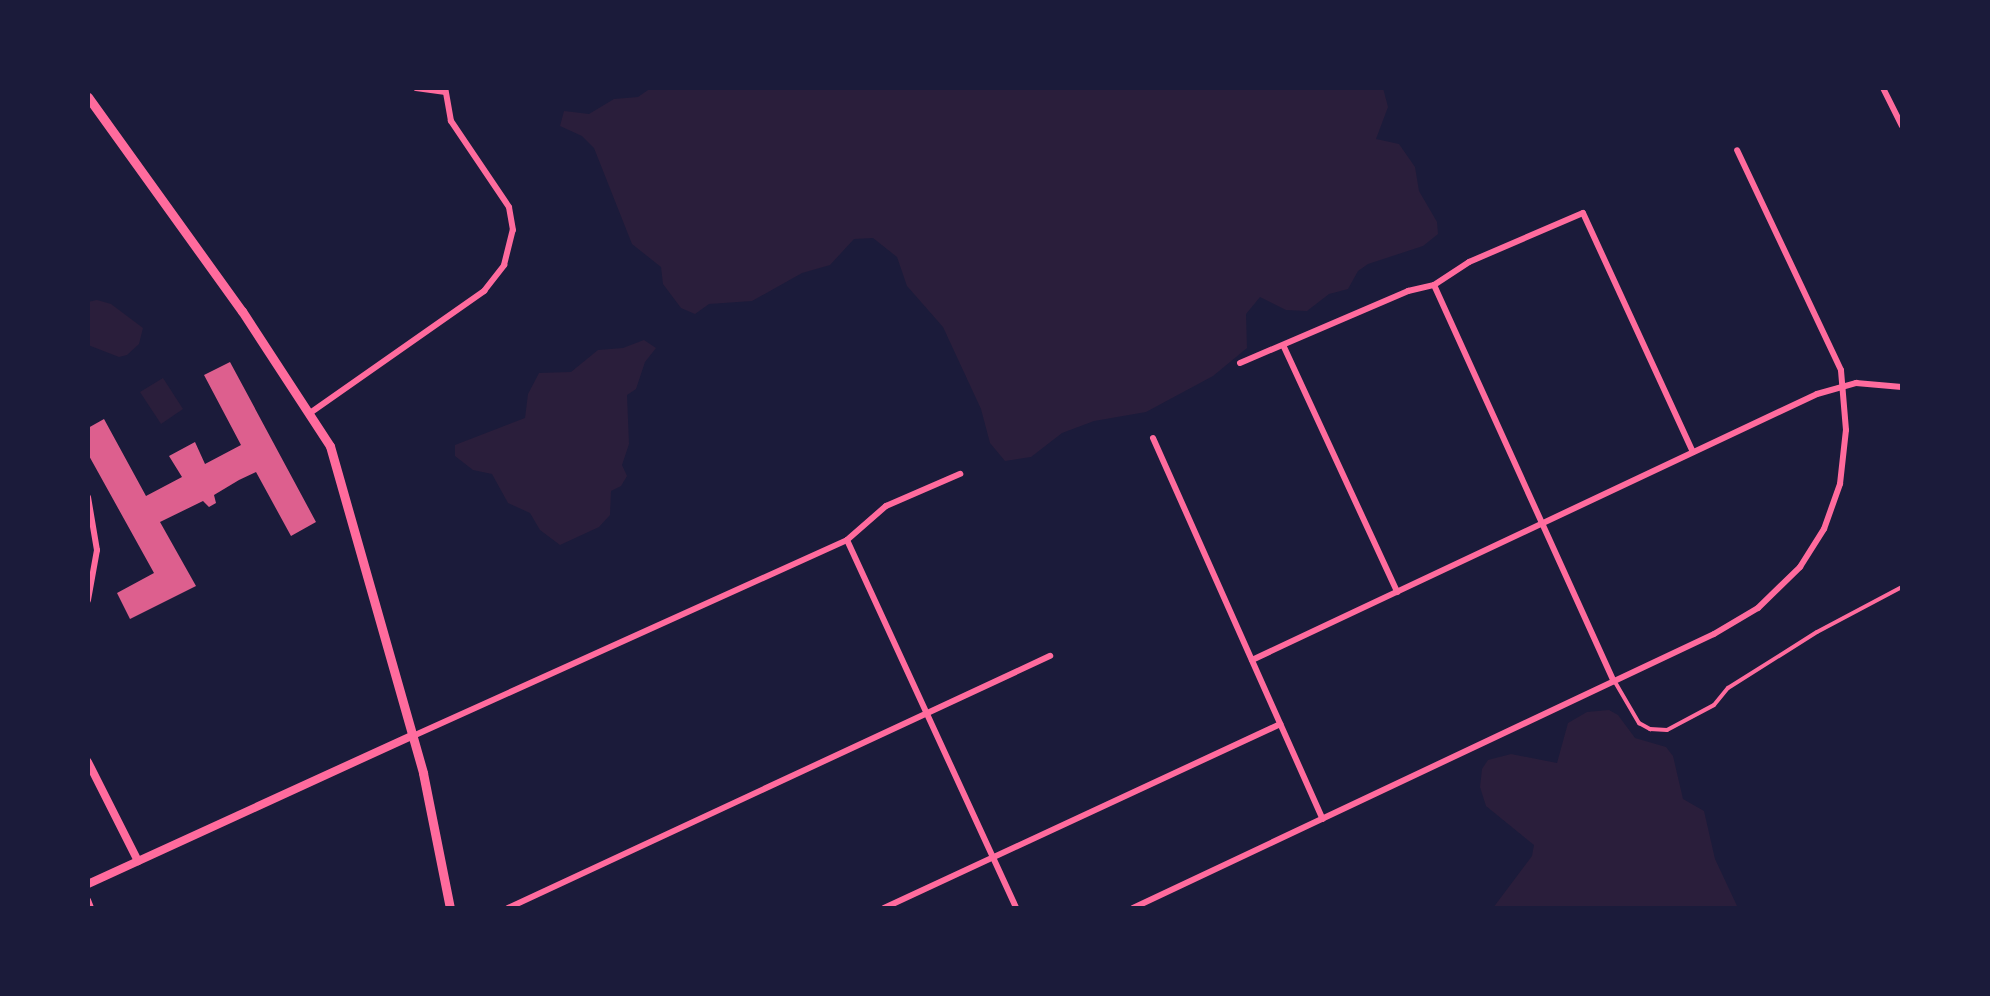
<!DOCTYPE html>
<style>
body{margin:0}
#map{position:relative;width:1990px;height:996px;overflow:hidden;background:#1b1b3a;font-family:"Space Grotesk",sans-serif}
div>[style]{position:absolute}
.green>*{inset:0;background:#2a1e3b}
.building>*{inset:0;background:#dd5f8e}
.service>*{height:4px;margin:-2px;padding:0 2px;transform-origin:2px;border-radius:2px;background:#ff6b9d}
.minor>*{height:6px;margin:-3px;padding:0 3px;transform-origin:3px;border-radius:3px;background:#ff6b9d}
.tertiary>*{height:8px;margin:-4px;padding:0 4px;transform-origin:4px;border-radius:4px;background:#ff6b9d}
.secondary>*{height:9px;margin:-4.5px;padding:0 4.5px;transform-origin:4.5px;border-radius:4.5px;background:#ff6b9d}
span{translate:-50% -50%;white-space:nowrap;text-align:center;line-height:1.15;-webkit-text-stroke:9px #1b1b3a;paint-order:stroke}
.frame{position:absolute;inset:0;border:90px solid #1b1b3a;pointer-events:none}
</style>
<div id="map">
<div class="green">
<div style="clip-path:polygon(651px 88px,1383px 88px,1388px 107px,1376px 139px,1399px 144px,1415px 167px,1419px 191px,1437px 222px,1438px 234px,1423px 246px,1368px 264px,1358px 271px,1348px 289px,1329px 294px,1307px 311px,1286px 310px,1260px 297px,1246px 314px,1247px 348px,1213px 376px,1146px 412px,1094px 421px,1062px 433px,1031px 457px,1005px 461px,990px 443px,981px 409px,943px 327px,907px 286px,897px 257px,873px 238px,854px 239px,830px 265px,802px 273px,752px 301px,709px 304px,695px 314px,681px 308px,663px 284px,661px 267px,632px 244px,594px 148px,582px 136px,560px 126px,564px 111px,589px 114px,614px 99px,638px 97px)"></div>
<div style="clip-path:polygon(97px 300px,111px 304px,143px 328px,139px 344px,127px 355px,119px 357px,88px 345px,88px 302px)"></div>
<div style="clip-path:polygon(644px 340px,656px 348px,645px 362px,636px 389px,627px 395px,629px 444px,622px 465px,627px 476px,621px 486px,611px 491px,610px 515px,599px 527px,560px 545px,540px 530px,530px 513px,508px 503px,492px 474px,473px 470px,455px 456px,455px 445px,525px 418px,528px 394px,539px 373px,571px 372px,598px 350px,623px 348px)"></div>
<div style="clip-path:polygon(163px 378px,183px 409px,161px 424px,140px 392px)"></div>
<div style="clip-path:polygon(1609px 710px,1618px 715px,1635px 738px,1666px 747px,1673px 756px,1683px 799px,1704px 811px,1715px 859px,1738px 908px,1493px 908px,1532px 856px,1534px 845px,1486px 806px,1480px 787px,1482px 769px,1488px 760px,1511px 754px,1557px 763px,1568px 723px,1587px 712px)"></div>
</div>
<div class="building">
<div style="clip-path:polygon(230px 362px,316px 522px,291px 536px,256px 472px,239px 480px,214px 495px,216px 503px,209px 507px,203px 501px,160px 522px,196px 586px,130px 619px,117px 593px,154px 573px,88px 454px,88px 428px,104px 419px,146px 496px,182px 477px,169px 456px,195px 442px,205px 464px,241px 445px,204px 375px)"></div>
</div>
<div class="service">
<div style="left:1615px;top:682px;width:48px;rotate:59.7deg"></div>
<div style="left:1639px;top:723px;width:13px;rotate:29deg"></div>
<div style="left:1650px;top:729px;width:17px;rotate:3deg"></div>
<div style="left:1667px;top:730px;width:53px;rotate:-28deg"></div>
<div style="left:1714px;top:705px;width:22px;rotate:-51deg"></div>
<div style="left:1728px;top:688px;width:105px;rotate:-32.2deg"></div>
<div style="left:1817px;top:632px;width:96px;rotate:-27.9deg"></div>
</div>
<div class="minor">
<div style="left:416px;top:88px;width:28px;rotate:8deg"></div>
<div style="left:1883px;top:88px;width:42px;rotate:63.4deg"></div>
<div style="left:1434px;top:285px;width:435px;rotate:65.6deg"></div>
<div style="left:1284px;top:347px;width:270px;rotate:65.2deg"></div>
<div style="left:1240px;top:363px;width:183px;rotate:-23.2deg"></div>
<div style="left:1408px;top:291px;width:27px;rotate:-13deg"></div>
<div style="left:1434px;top:285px;width:42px;rotate:-33.3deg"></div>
<div style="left:1469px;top:262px;width:124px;rotate:-23.3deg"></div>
<div style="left:1583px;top:213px;width:263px;rotate:65.3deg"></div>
<div style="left:310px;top:413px;width:213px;rotate:-35deg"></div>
<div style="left:484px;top:291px;width:33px;rotate:-52deg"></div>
<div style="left:504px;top:265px;width:36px;rotate:-76deg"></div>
<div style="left:513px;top:230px;width:23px;rotate:-100deg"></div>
<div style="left:509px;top:207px;width:104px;rotate:-124deg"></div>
<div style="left:451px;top:121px;width:34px;rotate:-100deg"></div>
<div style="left:1153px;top:438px;width:417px;rotate:66deg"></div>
<div style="left:88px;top:497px;width:54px;rotate:80.4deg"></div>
<div style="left:97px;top:550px;width:51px;rotate:100.2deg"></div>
<div style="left:847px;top:540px;width:405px;rotate:65.3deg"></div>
<div style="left:1252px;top:660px;width:624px;rotate:-25.21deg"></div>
<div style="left:1817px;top:394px;width:41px;rotate:-15.8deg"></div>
<div style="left:1856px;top:383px;width:46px;rotate:5deg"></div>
<div style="left:413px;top:736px;width:476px;rotate:-24.3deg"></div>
<div style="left:847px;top:540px;width:52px;rotate:-41.1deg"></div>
<div style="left:886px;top:506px;width:81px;rotate:-23.4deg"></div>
<div style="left:88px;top:900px;width:9px;rotate:69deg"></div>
<div style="left:508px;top:908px;width:598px;rotate:-24.94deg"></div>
<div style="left:884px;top:908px;width:437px;rotate:-24.9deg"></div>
<div style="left:1133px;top:908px;width:642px;rotate:-25.25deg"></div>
<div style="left:1714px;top:634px;width:51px;rotate:-30.6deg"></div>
<div style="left:1758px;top:608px;width:59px;rotate:-44.3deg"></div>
<div style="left:1800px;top:567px;width:45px;rotate:-57.7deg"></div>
<div style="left:1824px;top:529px;width:48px;rotate:-70.4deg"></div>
<div style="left:1840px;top:484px;width:54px;rotate:-83.7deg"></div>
<div style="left:1846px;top:430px;width:60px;rotate:-94.8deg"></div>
<div style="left:1841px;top:370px;width:243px;rotate:-115.3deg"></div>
</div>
<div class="tertiary">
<div style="left:88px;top:762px;width:111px;rotate:63.2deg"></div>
<div style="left:88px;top:884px;width:356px;rotate:-24.6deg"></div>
</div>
<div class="secondary">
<div style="left:88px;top:97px;width:264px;rotate:54.3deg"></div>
<div style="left:242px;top:311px;width:161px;rotate:56.9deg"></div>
<div style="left:330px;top:446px;width:340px;rotate:74.1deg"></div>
<div style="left:423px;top:773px;width:138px;rotate:78.7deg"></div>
</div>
<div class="frame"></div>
</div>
